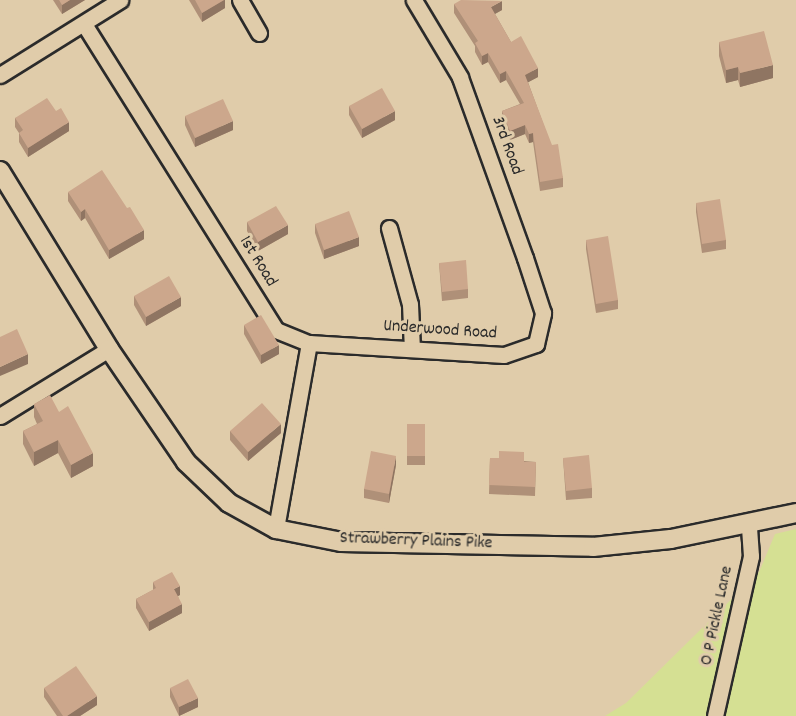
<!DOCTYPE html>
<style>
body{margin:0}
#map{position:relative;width:796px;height:716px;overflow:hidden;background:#e0ccaa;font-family:Dekko,sans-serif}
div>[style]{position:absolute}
.green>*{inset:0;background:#d5e093}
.roads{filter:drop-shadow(2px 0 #2b2b2b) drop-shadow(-2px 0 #2b2b2b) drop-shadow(0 2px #2b2b2b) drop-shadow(0 -2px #2b2b2b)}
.minor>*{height:15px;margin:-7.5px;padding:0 7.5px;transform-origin:7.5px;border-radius:7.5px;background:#e0ccaa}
.tertiary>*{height:18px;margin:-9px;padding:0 9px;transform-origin:9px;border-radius:9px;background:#e0ccaa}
.wall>*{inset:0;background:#af9078}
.shaded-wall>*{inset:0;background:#8f7562}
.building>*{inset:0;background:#cca78c}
span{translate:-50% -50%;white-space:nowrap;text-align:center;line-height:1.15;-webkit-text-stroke:6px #e0ccaa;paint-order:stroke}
.street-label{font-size:18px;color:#2b2b2b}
</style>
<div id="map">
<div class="green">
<div style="clip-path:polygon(796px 529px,796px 716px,605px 716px,626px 703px,759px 572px,775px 534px)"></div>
</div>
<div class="roads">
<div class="minor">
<div style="left:240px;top:0;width:38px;rotate:60deg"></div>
<div style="left:84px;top:24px;width:361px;rotate:57.9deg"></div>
<div style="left:276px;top:330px;width:35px;rotate:22deg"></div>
<div style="left:309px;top:343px;width:189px;rotate:100.1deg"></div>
<div style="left:0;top:75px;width:142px;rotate:-32deg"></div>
<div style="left:389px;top:228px;width:79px;rotate:74.6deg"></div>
<div style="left:410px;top:304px;width:45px;rotate:87.5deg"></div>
<div style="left:309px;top:343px;width:195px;rotate:3.5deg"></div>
<div style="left:504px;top:355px;width:34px;rotate:-19deg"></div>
<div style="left:536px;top:344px;width:32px;rotate:-77deg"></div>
<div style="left:543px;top:313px;width:58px;rotate:-108.1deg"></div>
<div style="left:525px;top:258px;width:192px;rotate:-109.8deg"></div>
<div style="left:460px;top:77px;width:90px;rotate:-120.9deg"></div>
<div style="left:0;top:416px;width:128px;rotate:-31.6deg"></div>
<div style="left:715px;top:716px;width:164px;rotate:-77.3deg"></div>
<div style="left:751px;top:556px;width:32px;rotate:-94deg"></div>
</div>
<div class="tertiary">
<div style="left:0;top:171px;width:209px;rotate:58.5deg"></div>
<div style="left:109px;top:349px;width:137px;rotate:55.7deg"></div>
<div style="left:186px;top:462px;width:59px;rotate:43.6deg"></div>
<div style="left:229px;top:503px;width:54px;rotate:29deg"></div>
<div style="left:276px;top:529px;width:66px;rotate:11.3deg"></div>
<div style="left:341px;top:542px;width:252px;rotate:1.1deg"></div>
<div style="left:593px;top:547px;width:78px;rotate:-5.9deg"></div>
<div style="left:671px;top:539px;width:128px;rotate:-11.7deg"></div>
</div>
</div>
<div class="wall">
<div style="clip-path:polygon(53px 0,85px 0,62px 14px)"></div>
<div style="clip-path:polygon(189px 0,225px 0,225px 8px,202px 22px)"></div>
<div style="clip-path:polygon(454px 4px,502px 10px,495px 14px,511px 42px,538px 77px,528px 82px,563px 178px,563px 187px,540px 191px,533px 142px,529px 143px,525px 134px,510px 140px,502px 120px,502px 111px,520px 104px,506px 80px,500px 83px,488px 62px,482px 65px,475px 52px,475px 46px,454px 13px)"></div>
<div style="clip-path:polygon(719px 42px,773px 78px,740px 87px,738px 80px,726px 83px,719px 56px)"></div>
<div style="clip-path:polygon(349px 106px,395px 120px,362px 138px,349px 115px)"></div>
<div style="clip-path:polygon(56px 111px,69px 131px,28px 157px,19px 142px,19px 133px,15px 127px,15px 118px)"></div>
<div style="clip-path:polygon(185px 116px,233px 130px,195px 147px,185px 125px)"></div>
<div style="clip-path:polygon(68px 192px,144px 239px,109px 259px,85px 218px,81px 221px,68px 201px)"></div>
<div style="clip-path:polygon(696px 203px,726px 240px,726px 249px,702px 253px,696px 212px)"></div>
<div style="clip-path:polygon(247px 222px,288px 234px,258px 251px,247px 231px)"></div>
<div style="clip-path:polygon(315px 224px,359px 246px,324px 259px,315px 233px)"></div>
<div style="clip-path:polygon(586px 240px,618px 300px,618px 309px,596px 313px,586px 249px)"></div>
<div style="clip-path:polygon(439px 263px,468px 289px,468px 298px,442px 301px)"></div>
<div style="clip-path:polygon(134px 296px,181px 306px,146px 326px,134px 305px)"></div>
<div style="clip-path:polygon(244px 325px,279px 354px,261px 364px,244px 334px)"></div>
<div style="clip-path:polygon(34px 404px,59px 412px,93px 466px,71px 478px,58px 453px,34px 466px,23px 444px,23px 431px,37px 424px,34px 417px)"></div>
<div style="clip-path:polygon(407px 424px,425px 424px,425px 465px,407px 465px)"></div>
<div style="clip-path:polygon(230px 431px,281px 433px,248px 461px,230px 440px)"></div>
<div style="clip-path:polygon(490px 458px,536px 462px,535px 496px,489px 494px)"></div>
<div style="clip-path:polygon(563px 458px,592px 488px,592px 498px,566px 500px)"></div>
<div style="clip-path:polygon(396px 465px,389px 503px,364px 498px,364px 489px)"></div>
<div style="clip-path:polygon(153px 582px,180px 595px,178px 596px,182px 613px,149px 631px,136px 608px,136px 599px,153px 590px)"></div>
<div style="clip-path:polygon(44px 688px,97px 705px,80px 716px,57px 716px,44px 697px)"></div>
<div style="clip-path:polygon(170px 688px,198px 707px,179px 716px,170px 697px)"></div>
</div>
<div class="shaded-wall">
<div style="clip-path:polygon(70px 0,85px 0,62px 14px,62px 5px)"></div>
<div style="clip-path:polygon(224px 0,225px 0,225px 8px,202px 22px,202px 13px)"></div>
<div style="clip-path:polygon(502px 1px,502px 10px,491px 16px,491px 7px)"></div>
<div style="clip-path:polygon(488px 53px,488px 62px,482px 65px,482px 56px)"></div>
<div style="clip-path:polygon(773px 65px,773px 78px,740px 87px,740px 73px)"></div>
<div style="clip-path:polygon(738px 67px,738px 80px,726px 83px,726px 70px)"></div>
<div style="clip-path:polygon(538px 68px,538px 77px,525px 84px,525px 75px)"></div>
<div style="clip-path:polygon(506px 71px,506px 80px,500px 83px,500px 74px)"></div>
<div style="clip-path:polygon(395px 111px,395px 120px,362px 138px,362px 129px)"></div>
<div style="clip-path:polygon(233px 121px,233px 130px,195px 147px,195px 138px)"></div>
<div style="clip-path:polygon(69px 122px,69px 131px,28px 157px,28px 148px)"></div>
<div style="clip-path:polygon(525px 125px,525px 134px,510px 140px,510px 131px)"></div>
<div style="clip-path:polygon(533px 133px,533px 142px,529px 143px,529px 134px)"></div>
<div style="clip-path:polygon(85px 209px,85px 218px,81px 221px,81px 212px)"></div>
<div style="clip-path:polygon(288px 225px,288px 234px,258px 251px,258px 242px)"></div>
<div style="clip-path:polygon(144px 230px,144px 239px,109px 259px,109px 250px)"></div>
<div style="clip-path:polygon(359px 237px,359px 246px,324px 259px,324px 250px)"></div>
<div style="clip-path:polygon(181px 297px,181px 306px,146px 326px,146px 317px)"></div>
<div style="clip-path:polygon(279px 345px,279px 354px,261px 364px,261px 355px)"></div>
<div style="clip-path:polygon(28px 354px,28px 364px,0 376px,0 367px)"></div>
<div style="clip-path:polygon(281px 424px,281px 433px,248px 461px,248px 452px)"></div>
<div style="clip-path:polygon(58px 440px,58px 453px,34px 466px,34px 452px)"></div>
<div style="clip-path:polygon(93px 453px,93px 466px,71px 478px,71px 465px)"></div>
<div style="clip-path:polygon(396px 456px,396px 465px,389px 503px,389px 494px)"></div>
<div style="clip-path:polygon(180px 586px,180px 595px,174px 598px,174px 589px)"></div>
<div style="clip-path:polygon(182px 604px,182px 613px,149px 631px,149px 622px)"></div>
<div style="clip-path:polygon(97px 696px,97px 705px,80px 716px,67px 716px)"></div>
<div style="clip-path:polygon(198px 698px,198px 707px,179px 716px,179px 707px)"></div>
</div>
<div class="building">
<div style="clip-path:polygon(59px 0,70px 0,62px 5px)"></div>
<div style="clip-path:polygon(195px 0,224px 0,202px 13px)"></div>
<div style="clip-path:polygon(461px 0,502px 1px,491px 7px,511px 42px,521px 36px,538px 68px,525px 75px,552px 145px,558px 144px,563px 178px,540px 182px,533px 133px,529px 134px,525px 125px,510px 131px,502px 111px,524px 103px,506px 71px,500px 74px,488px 53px,482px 56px,475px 43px,478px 41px,454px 4px)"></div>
<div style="clip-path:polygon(764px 31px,773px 65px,740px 73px,738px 67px,726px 70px,719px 42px)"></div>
<div style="clip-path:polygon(382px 88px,395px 111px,362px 129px,349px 106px)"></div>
<div style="clip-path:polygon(47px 98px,56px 111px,61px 108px,69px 122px,28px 148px,19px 133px,23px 130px,15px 118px)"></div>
<div style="clip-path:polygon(223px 99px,233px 121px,195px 138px,185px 116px)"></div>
<div style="clip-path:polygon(102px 170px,127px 208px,130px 207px,144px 230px,109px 250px,85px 209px,81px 212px,68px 192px)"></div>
<div style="clip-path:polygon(720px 199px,726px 240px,702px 244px,696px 203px)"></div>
<div style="clip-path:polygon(276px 206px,288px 225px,258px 242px,247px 222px)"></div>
<div style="clip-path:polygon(349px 211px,359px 237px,324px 250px,315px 224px)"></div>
<div style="clip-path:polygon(608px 236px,618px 300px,596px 304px,586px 240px)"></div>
<div style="clip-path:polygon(466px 260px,468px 289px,442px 292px,439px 263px)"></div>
<div style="clip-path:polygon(169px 276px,181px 297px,146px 317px,134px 296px)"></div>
<div style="clip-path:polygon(261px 315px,279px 345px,261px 355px,244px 325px)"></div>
<div style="clip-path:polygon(17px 329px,28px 354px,0 367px,0 337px)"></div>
<div style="clip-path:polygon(50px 395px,59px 412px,68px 406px,93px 453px,71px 465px,58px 440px,34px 452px,23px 431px,43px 421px,34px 404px)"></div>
<div style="clip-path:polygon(262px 403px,281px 424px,248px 452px,230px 431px)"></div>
<div style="clip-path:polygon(407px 424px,425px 424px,425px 456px,407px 456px)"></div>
<div style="clip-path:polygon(371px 451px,396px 456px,389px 494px,364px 489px)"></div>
<div style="clip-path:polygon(499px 451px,524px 452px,524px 462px,536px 462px,535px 487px,489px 485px,490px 458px,499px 458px)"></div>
<div style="clip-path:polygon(589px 455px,592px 488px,566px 491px,563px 458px)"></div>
<div style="clip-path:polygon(172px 572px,180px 586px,174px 589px,182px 604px,149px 622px,136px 599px,156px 588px,153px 582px)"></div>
<div style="clip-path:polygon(76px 666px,97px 696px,67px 716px,63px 716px,44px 688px)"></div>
<div style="clip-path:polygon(188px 679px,198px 698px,179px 707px,170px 688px)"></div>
</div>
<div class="street-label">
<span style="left:506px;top:146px;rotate:70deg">3rd Road</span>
<span style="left:257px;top:262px;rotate:58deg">1st Road</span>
<span style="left:440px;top:331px;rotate:4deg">Underwood Road</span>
<span style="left:416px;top:542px;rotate:2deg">Strawberry Plains Pike</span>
<span style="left:718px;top:616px;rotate:-78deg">O P Pickle Lane</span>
</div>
</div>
